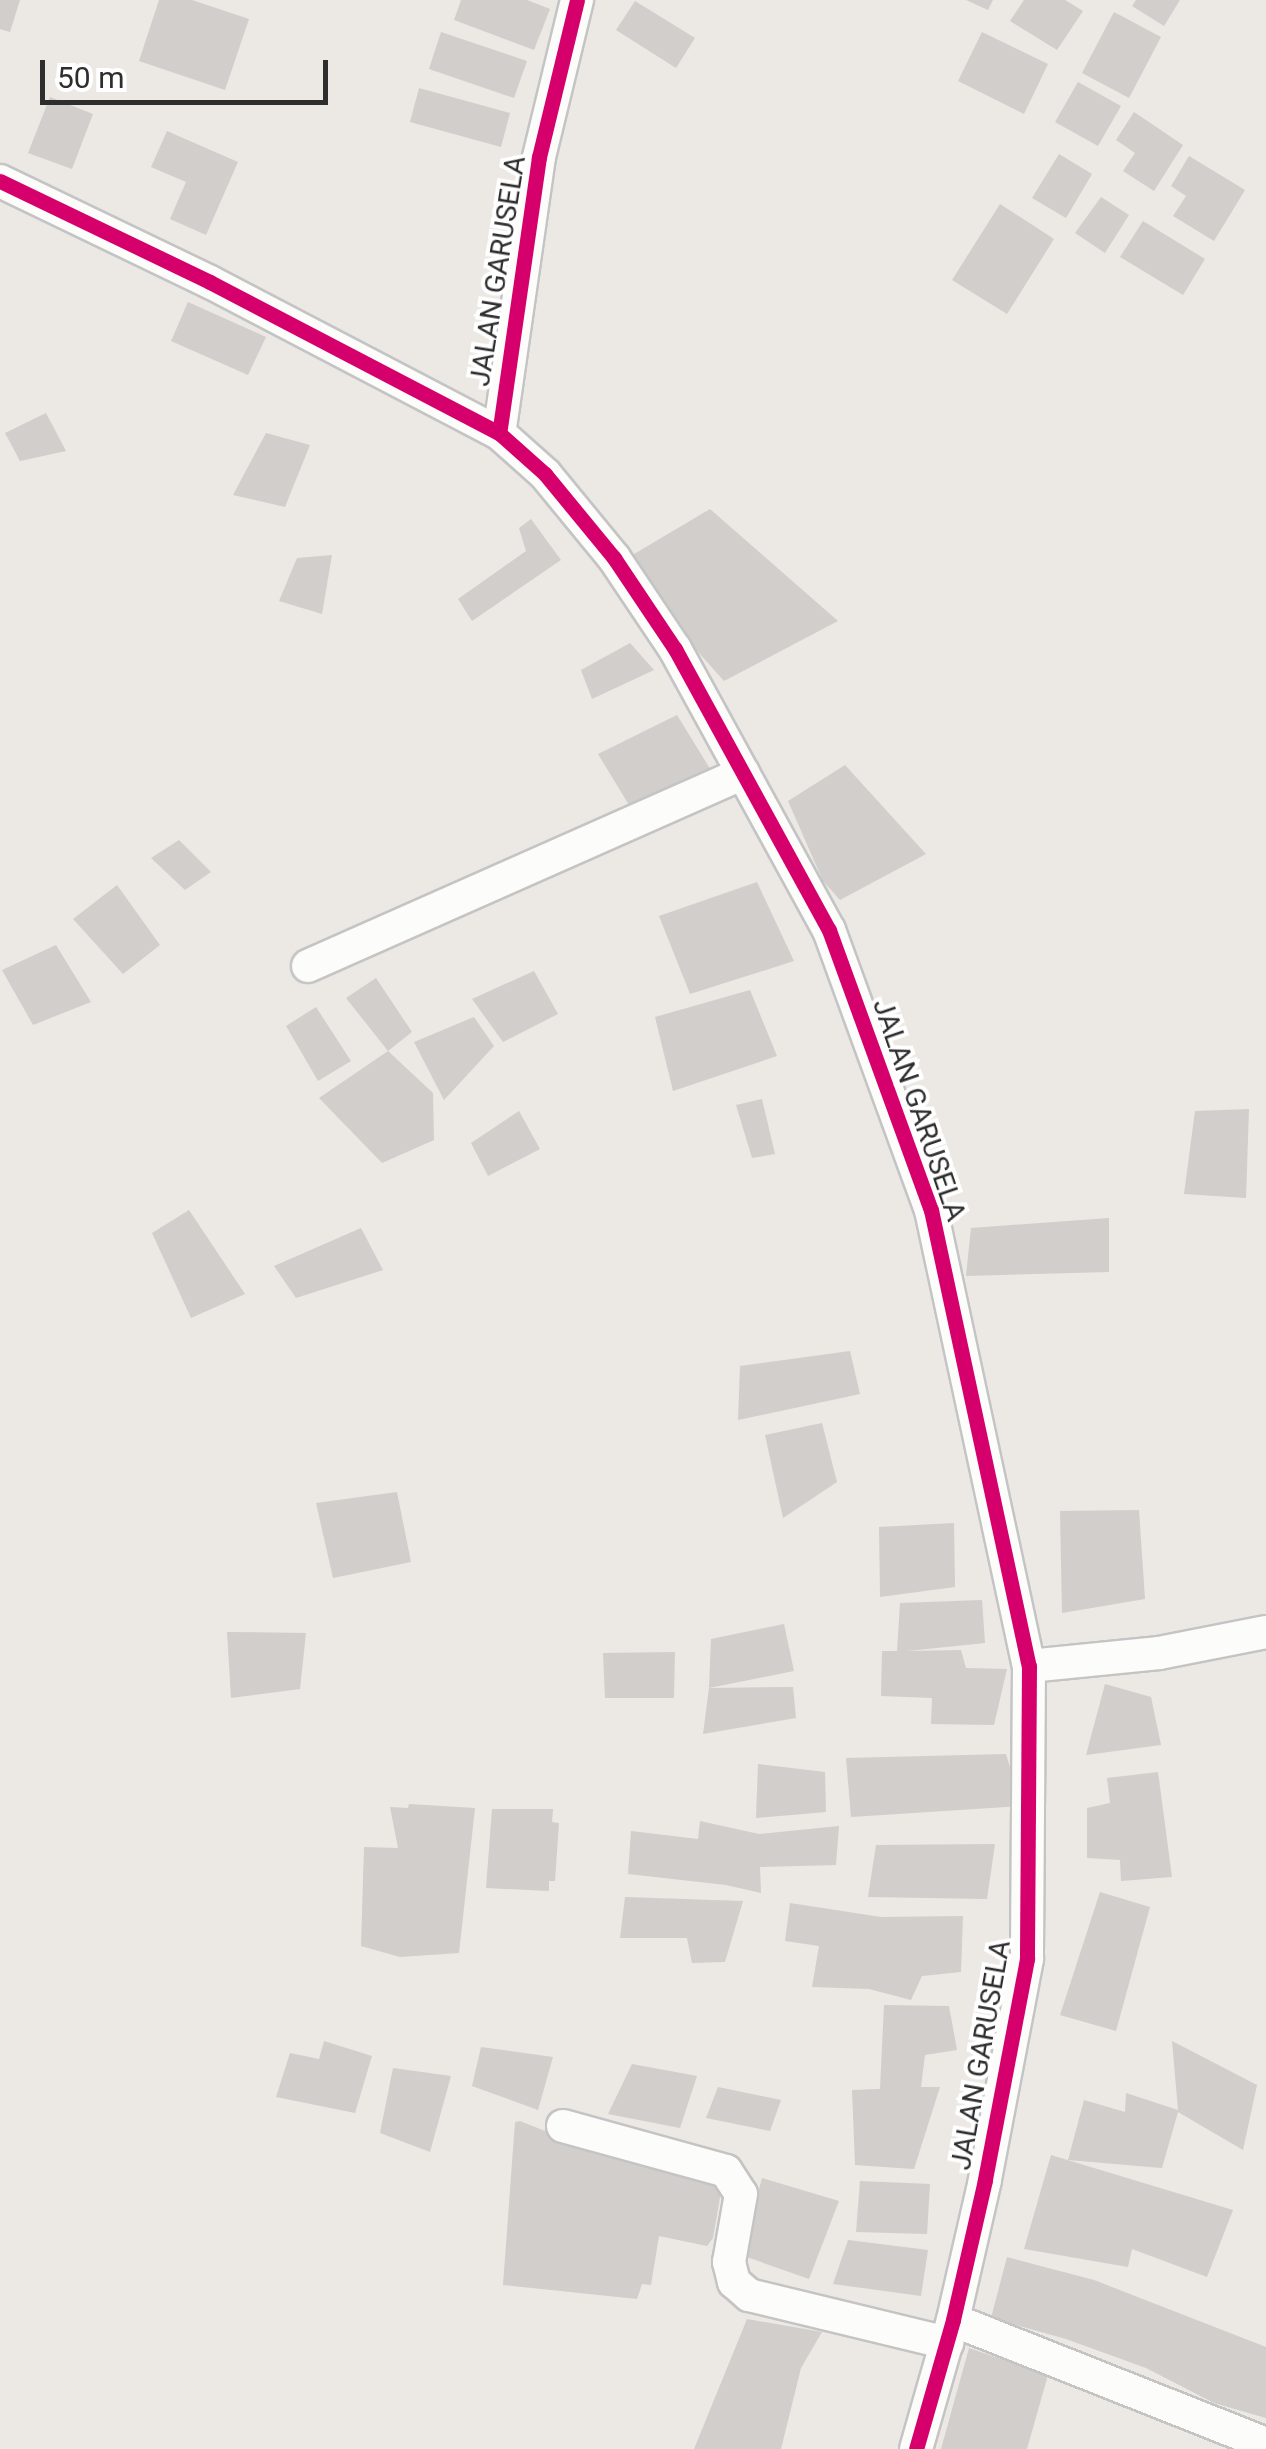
<!DOCTYPE html>
<style>
body{margin:0}
#map{position:relative;width:1266px;height:2449px;overflow:hidden;background:#ece8e4;font-family:Roboto,sans-serif}
div>[style]{position:absolute}
.building>*{inset:0;background:#d1cecb}
.roads{filter:drop-shadow(2px 0 #c5c4c5) drop-shadow(-2px 0 #c5c4c5) drop-shadow(0 2px #c5c4c5) drop-shadow(0 -2px #c5c4c5)}
.minor>*{height:32px;margin:-16px;padding:0 16px;transform-origin:16px;border-radius:16px;background:#fcfcfb}
.cycleway>*{height:15px;margin:-7.5px;padding:0 7.5px;transform-origin:7.5px;border-radius:7.5px;background:#d6006c}
span{translate:-50% -50%;white-space:nowrap;text-align:center;line-height:1.15;-webkit-text-stroke:8px #fff;paint-order:stroke}
.street-label{font-size:28px;color:#2e2e2e}
.scale{position:absolute;left:40px;top:60px;width:288px;height:45px;box-sizing:border-box;border:5px solid #2e2e2e;border-top:0;padding-left:12px;font-size:30px;line-height:35px;white-space:nowrap;color:#2e2e2e;-webkit-text-stroke:8px #fff;paint-order:stroke}
</style>
<div id="map">
<div class="building">
<div style="clip-path:polygon(0 0,20px 0,10px 32px,0 29px)"></div>
<div style="clip-path:polygon(159px 0,192px 0,249px 19px,225px 90px,139px 61px)"></div>
<div style="clip-path:polygon(461px 0,527px 0,550px 9px,534px 50px,454px 20px)"></div>
<div style="clip-path:polygon(966px 0,993px 0,988px 10px)"></div>
<div style="clip-path:polygon(1024px 0,1065px 0,1083px 11px,1057px 50px,1010px 21px)"></div>
<div style="clip-path:polygon(1136px 0,1180px 0,1164px 26px,1132px 6px)"></div>
<div style="clip-path:polygon(635px 1px,695px 38px,676px 68px,616px 30px)"></div>
<div style="clip-path:polygon(1114px 12px,1161px 37px,1129px 98px,1082px 73px)"></div>
<div style="clip-path:polygon(441px 32px,527px 61px,514px 98px,429px 69px)"></div>
<div style="clip-path:polygon(982px 32px,1048px 64px,1024px 114px,958px 81px)"></div>
<div style="clip-path:polygon(1078px 82px,1121px 106px,1098px 146px,1055px 122px)"></div>
<div style="clip-path:polygon(419px 88px,510px 113px,501px 147px,410px 122px)"></div>
<div style="clip-path:polygon(50px 97px,93px 114px,72px 169px,28px 153px)"></div>
<div style="clip-path:polygon(1134px 112px,1183px 145px,1154px 191px,1123px 171px,1135px 153px,1116px 140px)"></div>
<div style="clip-path:polygon(167px 131px,238px 162px,206px 235px,170px 219px,186px 182px,151px 167px)"></div>
<div style="clip-path:polygon(1059px 154px,1092px 174px,1066px 218px,1032px 198px)"></div>
<div style="clip-path:polygon(1189px 156px,1245px 190px,1214px 241px,1173px 216px,1186px 196px,1171px 186px)"></div>
<div style="clip-path:polygon(1101px 197px,1129px 215px,1105px 253px,1075px 233px)"></div>
<div style="clip-path:polygon(1000px 204px,1054px 239px,1007px 314px,952px 280px)"></div>
<div style="clip-path:polygon(1143px 221px,1205px 259px,1183px 295px,1120px 257px)"></div>
<div style="clip-path:polygon(188px 302px,266px 337px,248px 375px,171px 341px)"></div>
<div style="clip-path:polygon(46px 413px,66px 451px,20px 461px,5px 433px)"></div>
<div style="clip-path:polygon(266px 433px,310px 445px,285px 507px,233px 495px)"></div>
<div style="clip-path:polygon(710px 509px,838px 621px,724px 681px,619px 563px)"></div>
<div style="clip-path:polygon(531px 519px,561px 560px,472px 621px,458px 599px,526px 551px,519px 528px)"></div>
<div style="clip-path:polygon(332px 555px,322px 614px,279px 601px,297px 558px)"></div>
<div style="clip-path:polygon(630px 643px,654px 670px,592px 699px,581px 670px)"></div>
<div style="clip-path:polygon(677px 715px,712px 772px,632px 810px,598px 754px)"></div>
<div style="clip-path:polygon(845px 765px,926px 854px,840px 900px,823px 881px,788px 801px)"></div>
<div style="clip-path:polygon(179px 840px,211px 872px,185px 890px,151px 858px)"></div>
<div style="clip-path:polygon(757px 882px,794px 961px,690px 994px,659px 916px)"></div>
<div style="clip-path:polygon(117px 885px,160px 945px,123px 974px,73px 919px)"></div>
<div style="clip-path:polygon(56px 945px,91px 1002px,33px 1025px,2px 970px)"></div>
<div style="clip-path:polygon(534px 971px,558px 1014px,503px 1042px,472px 999px)"></div>
<div style="clip-path:polygon(376px 978px,412px 1032px,388px 1051px,346px 998px)"></div>
<div style="clip-path:polygon(750px 990px,777px 1056px,673px 1091px,655px 1017px)"></div>
<div style="clip-path:polygon(316px 1007px,351px 1061px,318px 1081px,286px 1026px)"></div>
<div style="clip-path:polygon(474px 1017px,494px 1046px,444px 1100px,414px 1042px)"></div>
<div style="clip-path:polygon(388px 1051px,433px 1093px,434px 1140px,382px 1163px,319px 1098px)"></div>
<div style="clip-path:polygon(762px 1099px,775px 1154px,752px 1158px,736px 1105px)"></div>
<div style="clip-path:polygon(1249px 1109px,1246px 1198px,1184px 1194px,1195px 1111px)"></div>
<div style="clip-path:polygon(519px 1111px,540px 1149px,488px 1176px,471px 1143px)"></div>
<div style="clip-path:polygon(189px 1210px,245px 1294px,191px 1318px,152px 1233px)"></div>
<div style="clip-path:polygon(1109px 1218px,1109px 1272px,966px 1276px,971px 1228px)"></div>
<div style="clip-path:polygon(361px 1228px,383px 1270px,296px 1298px,274px 1266px)"></div>
<div style="clip-path:polygon(850px 1351px,860px 1394px,738px 1420px,740px 1366px)"></div>
<div style="clip-path:polygon(822px 1423px,837px 1482px,783px 1518px,765px 1435px)"></div>
<div style="clip-path:polygon(397px 1492px,411px 1562px,333px 1578px,316px 1503px)"></div>
<div style="clip-path:polygon(1139px 1510px,1145px 1599px,1062px 1613px,1060px 1511px)"></div>
<div style="clip-path:polygon(954px 1523px,955px 1587px,880px 1597px,879px 1527px)"></div>
<div style="clip-path:polygon(982px 1600px,985px 1643px,907px 1651px,961px 1650px,966px 1668px,1007px 1669px,994px 1725px,931px 1724px,932px 1698px,881px 1696px,882px 1651px,897px 1651px,900px 1603px)"></div>
<div style="clip-path:polygon(784px 1624px,794px 1671px,709px 1688px,711px 1639px)"></div>
<div style="clip-path:polygon(227px 1632px,306px 1633px,300px 1689px,231px 1698px)"></div>
<div style="clip-path:polygon(675px 1652px,674px 1698px,605px 1698px,603px 1653px)"></div>
<div style="clip-path:polygon(1105px 1684px,1151px 1697px,1161px 1745px,1086px 1755px)"></div>
<div style="clip-path:polygon(793px 1687px,796px 1718px,703px 1734px,709px 1688px)"></div>
<div style="clip-path:polygon(1006px 1754px,1022px 1806px,851px 1817px,846px 1758px)"></div>
<div style="clip-path:polygon(758px 1764px,825px 1772px,826px 1812px,756px 1818px)"></div>
<div style="clip-path:polygon(1158px 1772px,1172px 1877px,1121px 1881px,1120px 1860px,1087px 1858px,1087px 1808px,1110px 1803px,1107px 1778px)"></div>
<div style="clip-path:polygon(409px 1804px,475px 1808px,459px 1953px,400px 1957px,361px 1946px,364px 1847px,398px 1848px,390px 1807px,408px 1808px)"></div>
<div style="clip-path:polygon(492px 1809px,553px 1809px,552px 1822px,559px 1823px,555px 1881px,549px 1881px,549px 1891px,486px 1888px)"></div>
<div style="clip-path:polygon(700px 1821px,759px 1834px,839px 1826px,836px 1865px,760px 1867px,761px 1893px,726px 1885px,628px 1874px,631px 1831px,698px 1839px)"></div>
<div style="clip-path:polygon(995px 1844px,987px 1899px,868px 1897px,876px 1845px)"></div>
<div style="clip-path:polygon(1100px 1892px,1150px 1907px,1116px 2031px,1060px 2015px)"></div>
<div style="clip-path:polygon(625px 1897px,743px 1901px,725px 1962px,692px 1963px,687px 1938px,620px 1938px)"></div>
<div style="clip-path:polygon(790px 1903px,881px 1917px,963px 1916px,961px 1972px,922px 1976px,911px 2000px,869px 1989px,812px 1987px,819px 1946px,785px 1941px)"></div>
<div style="clip-path:polygon(884px 2005px,949px 2006px,957px 2050px,925px 2055px,921px 2087px,940px 2087px,914px 2169px,855px 2165px,852px 2090px,880px 2089px)"></div>
<div style="clip-path:polygon(324px 2041px,372px 2056px,355px 2113px,276px 2097px,290px 2053px,319px 2059px)"></div>
<div style="clip-path:polygon(1172px 2041px,1257px 2085px,1243px 2150px,1178px 2112px,1162px 2168px,1068px 2160px,1084px 2100px,1125px 2112px,1126px 2093px,1178px 2110px)"></div>
<div style="clip-path:polygon(481px 2047px,553px 2057px,538px 2110px,472px 2086px)"></div>
<div style="clip-path:polygon(632px 2064px,697px 2076px,680px 2128px,608px 2114px)"></div>
<div style="clip-path:polygon(393px 2068px,451px 2076px,430px 2152px,380px 2133px)"></div>
<div style="clip-path:polygon(718px 2087px,781px 2100px,770px 2131px,706px 2118px)"></div>
<div style="clip-path:polygon(520px 2121px,605px 2155px,724px 2174px,713px 2238px,707px 2246px,659px 2236px,651px 2285px,642px 2284px,637px 2299px,503px 2285px,515px 2122px)"></div>
<div style="clip-path:polygon(1051px 2155px,1233px 2210px,1207px 2277px,1132px 2249px,1128px 2267px,1024px 2249px)"></div>
<div style="clip-path:polygon(762px 2178px,839px 2201px,809px 2279px,741px 2255px)"></div>
<div style="clip-path:polygon(860px 2181px,930px 2184px,927px 2234px,856px 2232px)"></div>
<div style="clip-path:polygon(848px 2240px,928px 2250px,921px 2296px,833px 2284px)"></div>
<div style="clip-path:polygon(1007px 2257px,1094px 2280px,1266px 2347px,1266px 2418px,1214px 2403px,1146px 2368px,1066px 2339px,991px 2318px)"></div>
<div style="clip-path:polygon(747px 2319px,822px 2332px,801px 2368px,781px 2449px,694px 2449px)"></div>
<div style="clip-path:polygon(969px 2348px,1048px 2375px,1027px 2449px,941px 2449px)"></div>
</div>
<div class="roads">
<div class="minor">
<div style="left:577px;top:0;width:162px;rotate:103.6deg"></div>
<div style="left:539px;top:157px;width:279px;rotate:98.2deg"></div>
<div style="left:499px;top:433px;width:62px;rotate:41.7deg"></div>
<div style="left:545px;top:474px;width:109px;rotate:50.6deg"></div>
<div style="left:614px;top:558px;width:110px;rotate:56.2deg"></div>
<div style="left:675px;top:649px;width:320px;rotate:61.3deg"></div>
<div style="left:829px;top:930px;width:298px;rotate:70deg"></div>
<div style="left:931px;top:1210px;width:466px;rotate:77.9deg"></div>
<div style="left:1029px;top:1666px;width:293px;rotate:90.4deg"></div>
<div style="left:1027px;top:1959px;width:225px;rotate:100.8deg"></div>
<div style="left:985px;top:2180px;width:144px;rotate:102.9deg"></div>
<div style="left:953px;top:2320px;width:134px;rotate:106deg"></div>
<div style="left:0;top:181px;width:233px;rotate:25.7deg"></div>
<div style="left:210px;top:282px;width:326px;rotate:27.6deg"></div>
<div style="left:308px;top:966px;width:476px;rotate:-23.9deg"></div>
<div style="left:1029px;top:1666px;width:131px;rotate:-5.7deg"></div>
<div style="left:1159px;top:1653px;width:109px;rotate:-11.1deg"></div>
<div style="left:563px;top:2126px;width:169px;rotate:15.4deg"></div>
<div style="left:726px;top:2171px;width:27px;rotate:57deg"></div>
<div style="left:741px;top:2194px;width:69px;rotate:100deg"></div>
<div style="left:729px;top:2262px;width:21px;rotate:76deg"></div>
<div style="left:734px;top:2282px;width:20px;rotate:41deg"></div>
<div style="left:749px;top:2295px;width:204px;rotate:13.6deg"></div>
<div style="left:953px;top:2320px;width:337px;rotate:21.6deg"></div>
</div>
</div>
<div class="cycleway">
<div style="left:577px;top:0;width:162px;rotate:103.6deg"></div>
<div style="left:539px;top:157px;width:279px;rotate:98.2deg"></div>
<div style="left:499px;top:433px;width:62px;rotate:41.7deg"></div>
<div style="left:545px;top:474px;width:109px;rotate:50.6deg"></div>
<div style="left:614px;top:558px;width:110px;rotate:56.2deg"></div>
<div style="left:675px;top:649px;width:320px;rotate:61.3deg"></div>
<div style="left:829px;top:930px;width:298px;rotate:70deg"></div>
<div style="left:931px;top:1210px;width:466px;rotate:77.9deg"></div>
<div style="left:1029px;top:1666px;width:293px;rotate:90.4deg"></div>
<div style="left:1027px;top:1959px;width:225px;rotate:100.8deg"></div>
<div style="left:985px;top:2180px;width:144px;rotate:102.9deg"></div>
<div style="left:953px;top:2320px;width:134px;rotate:106deg"></div>
<div style="left:0;top:181px;width:233px;rotate:25.7deg"></div>
<div style="left:210px;top:282px;width:326px;rotate:27.6deg"></div>
</div>
<div class="street-label">
<span style="left:498px;top:271px;rotate:-81deg">JALAN GARUSELA</span>
<span style="left:919px;top:1110px;rotate:71deg">JALAN GARUSELA</span>
<span style="left:981px;top:2055px;rotate:-80deg">JALAN GARUSELA</span>
</div>
<div class="scale">50 m</div>
</div>
